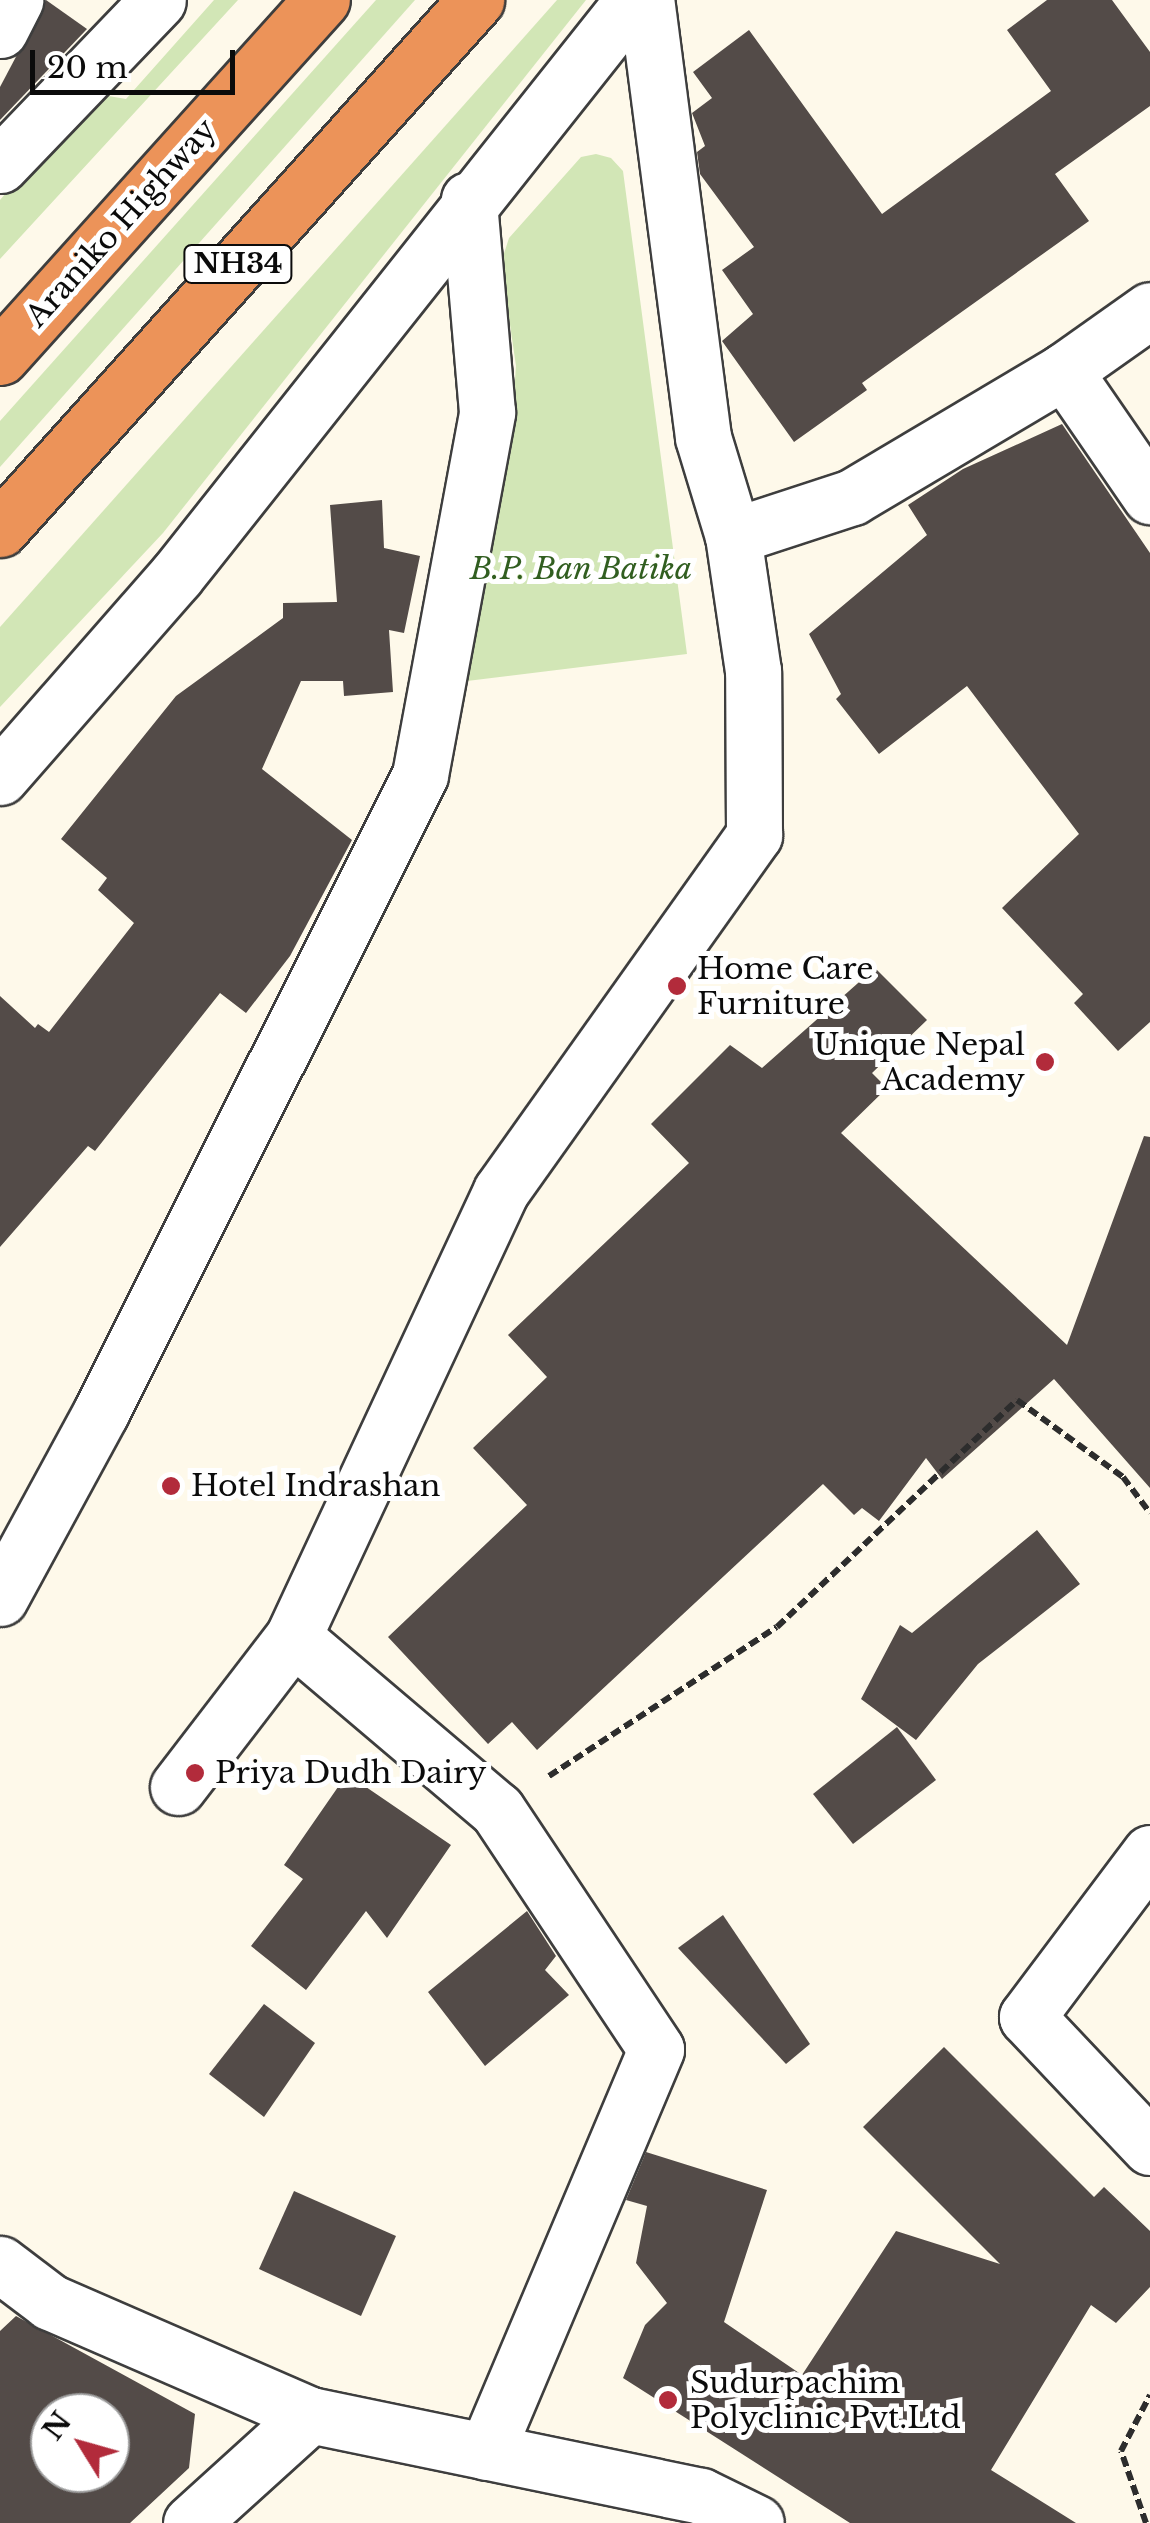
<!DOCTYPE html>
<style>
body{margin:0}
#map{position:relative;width:1150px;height:2523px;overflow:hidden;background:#fef9ea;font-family:"Libre Baskerville",serif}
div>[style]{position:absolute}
.green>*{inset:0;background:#d2e6b6}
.building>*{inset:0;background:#534b48}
.path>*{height:6px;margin-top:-3px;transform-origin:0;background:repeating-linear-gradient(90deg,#2d2d2d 0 10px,transparent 0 15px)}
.roads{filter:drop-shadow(2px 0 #3e3e3e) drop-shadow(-2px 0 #3e3e3e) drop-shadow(0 2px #3e3e3e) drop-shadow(0 -2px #3e3e3e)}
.minor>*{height:55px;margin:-27.5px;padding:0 27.5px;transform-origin:27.5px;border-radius:27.5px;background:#fff}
.highway>*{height:55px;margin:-27.5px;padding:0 27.5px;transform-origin:27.5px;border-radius:27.5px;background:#ec9359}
.dots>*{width:28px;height:28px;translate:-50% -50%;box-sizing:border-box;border:5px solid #fff;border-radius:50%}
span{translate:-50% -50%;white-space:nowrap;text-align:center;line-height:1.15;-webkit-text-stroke:10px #fff;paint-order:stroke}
.shield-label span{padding:2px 8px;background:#fff;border:2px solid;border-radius:8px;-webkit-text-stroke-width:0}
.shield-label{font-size:28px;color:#0b0b0b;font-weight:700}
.street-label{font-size:30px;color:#0b0b0b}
.park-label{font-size:30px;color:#315e20;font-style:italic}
.poi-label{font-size:30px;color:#0b0b0b}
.left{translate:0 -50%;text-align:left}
.right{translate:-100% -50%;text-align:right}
.north{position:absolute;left:30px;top:2393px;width:100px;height:100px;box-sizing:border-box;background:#fff;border:2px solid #9d9d9d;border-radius:50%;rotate:307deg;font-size:28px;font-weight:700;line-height:40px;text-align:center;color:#0b0b0b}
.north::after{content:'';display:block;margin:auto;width:35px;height:45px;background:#b22b3b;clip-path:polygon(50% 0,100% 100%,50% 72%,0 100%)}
.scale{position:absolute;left:30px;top:50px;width:205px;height:45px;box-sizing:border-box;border:5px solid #0b0b0b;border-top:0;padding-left:12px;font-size:30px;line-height:35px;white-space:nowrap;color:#0b0b0b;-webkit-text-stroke:8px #fff;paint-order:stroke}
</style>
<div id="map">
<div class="green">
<div style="clip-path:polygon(214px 0,238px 0,0 259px,0 200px,91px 93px,126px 99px)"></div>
<div style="clip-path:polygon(376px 0,415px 0,0 467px,0 421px)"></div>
<div style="clip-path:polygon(557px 0,586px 0,163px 533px,0 707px,0 627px)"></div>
<div style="clip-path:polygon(596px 154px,611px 158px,623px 171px,687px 654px,467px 681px,512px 420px,516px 366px,501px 263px,509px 238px,581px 157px)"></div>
</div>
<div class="building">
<div style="clip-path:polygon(46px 0,87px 29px,0 120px,0 87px)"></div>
<div style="clip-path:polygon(1047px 0,1112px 0,1150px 52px,1150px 106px,1055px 174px,1089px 221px,862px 383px,867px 390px,794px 442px,722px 341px,753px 314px,722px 270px,754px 247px,700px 174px,697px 152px,705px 146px,692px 113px,712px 98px,693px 72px,749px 30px,882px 214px,1051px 91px,1007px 30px)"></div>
<div style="clip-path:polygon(1062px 424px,1150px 553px,1150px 1022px,1118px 1051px,1074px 1003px,1083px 994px,1002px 908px,1079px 834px,967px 686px,879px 754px,836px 699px,841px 694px,809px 634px,927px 535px,908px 505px,963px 469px)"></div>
<div style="clip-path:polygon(382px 500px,384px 548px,420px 556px,404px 633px,389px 630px,393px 692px,344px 696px,343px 681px,301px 681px,262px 769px,352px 840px,290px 956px,246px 1013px,220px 993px,95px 1151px,88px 1146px,0 1247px,0 996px,35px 1028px,38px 1024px,49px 1032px,134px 923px,98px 890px,107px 878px,61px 839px,176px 696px,283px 618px,283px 603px,337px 602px,330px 505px)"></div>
<div style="clip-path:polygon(875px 968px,927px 1020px,872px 1073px,887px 1088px,841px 1133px,1067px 1345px,1144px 1136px,1150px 1137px,1150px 1488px,1054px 1379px,942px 1479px,926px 1458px,879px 1521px,862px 1508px,854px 1515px,823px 1484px,537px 1750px,512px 1722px,488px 1744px,388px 1637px,527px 1505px,473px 1448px,547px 1377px,508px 1335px,689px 1163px,651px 1124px,730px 1045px,762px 1068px)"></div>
<div style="clip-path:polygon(1037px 1530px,1080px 1584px,978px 1664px,916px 1740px,861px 1699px,900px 1625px,912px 1633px)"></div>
<div style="clip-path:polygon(897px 1727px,936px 1780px,853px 1844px,813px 1794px)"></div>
<div style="clip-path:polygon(347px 1774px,451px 1845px,387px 1938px,366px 1911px,306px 1990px,251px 1946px,303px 1879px,284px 1865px)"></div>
<div style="clip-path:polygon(527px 1911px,556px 1956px,545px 1970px,569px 1995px,485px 2066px,428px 1992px)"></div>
<div style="clip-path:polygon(723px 1915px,810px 2044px,786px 2064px,678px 1948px)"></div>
<div style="clip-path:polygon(264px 2004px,315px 2043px,264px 2117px,209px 2074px)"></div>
<div style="clip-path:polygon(944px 2047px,1094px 2197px,1104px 2187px,1150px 2231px,1150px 2287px,1116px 2323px,1091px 2305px,991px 2470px,1076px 2523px,850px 2523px,623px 2378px,645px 2325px,667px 2303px,636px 2263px,647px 2206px,626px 2200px,646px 2152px,767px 2190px,724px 2322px,802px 2375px,896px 2231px,1000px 2264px,863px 2127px)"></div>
<div style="clip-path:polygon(294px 2191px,396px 2236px,361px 2316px,259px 2269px)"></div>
<div style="clip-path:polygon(evenodd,16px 2316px,195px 2414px,189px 2468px,130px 2523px,0 2523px,0 2331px,16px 2316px,50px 2413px,110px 2413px,110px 2473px,50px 2473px,50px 2413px)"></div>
</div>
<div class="path">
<div style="left:549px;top:1776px;width:272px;rotate:-33.2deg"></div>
<div style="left:777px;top:1627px;width:330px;rotate:-43.4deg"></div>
<div style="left:1017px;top:1400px;width:131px;rotate:36deg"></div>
<div style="left:1123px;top:1477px;width:45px;rotate:53.1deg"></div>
<div style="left:1146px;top:2523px;width:76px;rotate:-109.1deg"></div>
<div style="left:1121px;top:2451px;width:63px;rotate:-62.6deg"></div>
</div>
<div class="roads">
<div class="minor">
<div style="left:0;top:30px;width:34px;rotate:-63deg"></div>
<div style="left:0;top:165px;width:228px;rotate:-46.2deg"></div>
<div style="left:1064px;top:371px;width:152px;rotate:55.5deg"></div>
<div style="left:733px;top:536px;width:125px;rotate:-18.1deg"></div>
<div style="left:852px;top:497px;width:247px;rotate:-30.7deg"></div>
<div style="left:1064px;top:371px;width:105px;rotate:-35.3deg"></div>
<div style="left:0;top:777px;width:267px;rotate:-48.8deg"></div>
<div style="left:176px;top:576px;width:735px;rotate:-51.57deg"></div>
<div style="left:0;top:1598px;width:212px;rotate:-61.5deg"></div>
<div style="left:101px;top:1412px;width:712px;rotate:-63.4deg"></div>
<div style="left:420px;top:775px;width:369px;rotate:-79.5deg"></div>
<div style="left:487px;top:412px;width:213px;rotate:-94.9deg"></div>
<div style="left:178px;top:1787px;width:189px;rotate:-52.5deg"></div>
<div style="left:1150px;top:1853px;width:205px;rotate:126.9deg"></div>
<div style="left:1027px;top:2017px;width:179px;rotate:46.6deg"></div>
<div style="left:0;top:2264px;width:63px;rotate:37.2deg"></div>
<div style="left:50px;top:2302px;width:283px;rotate:23.5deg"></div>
<div style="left:310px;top:2415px;width:399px;rotate:11.7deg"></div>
<div style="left:701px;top:2496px;width:61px;rotate:26.1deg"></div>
<div style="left:486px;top:2452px;width:437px;rotate:-67.1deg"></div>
<div style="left:656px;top:2049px;width:287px;rotate:-123.6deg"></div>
<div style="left:497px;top:1810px;width:267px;rotate:-139.7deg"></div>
<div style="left:293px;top:1637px;width:492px;rotate:-65deg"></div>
<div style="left:501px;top:1191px;width:437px;rotate:-54.6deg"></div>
<div style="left:754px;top:835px;width:164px;rotate:-90.3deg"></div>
<div style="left:753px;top:671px;width:136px;rotate:-98.4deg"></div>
<div style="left:733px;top:536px;width:103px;rotate:-106.9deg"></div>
<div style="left:703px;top:437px;width:441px;rotate:-97.4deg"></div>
<div style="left:191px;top:2523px;width:161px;rotate:-42.2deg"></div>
</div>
<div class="highway">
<div style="left:0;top:357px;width:481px;rotate:-48deg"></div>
<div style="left:0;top:529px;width:712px;rotate:-48.02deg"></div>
</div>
</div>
<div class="dots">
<div style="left:677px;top:986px;background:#b22b3b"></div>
<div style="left:1045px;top:1062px;background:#b22b3b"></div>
<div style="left:171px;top:1486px;background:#b22b3b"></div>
<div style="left:195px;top:1773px;background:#b22b3b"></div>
<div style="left:668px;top:2400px;background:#b22b3b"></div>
</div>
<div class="shield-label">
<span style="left:238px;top:264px">NH34</span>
</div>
<div class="street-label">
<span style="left:121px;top:223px;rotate:-48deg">Araniko Highway</span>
</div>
<div class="park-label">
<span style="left:581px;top:569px">B.P. Ban Batika</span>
</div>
<div class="poi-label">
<span class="left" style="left:697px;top:986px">Home Care<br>Furniture</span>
<span class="right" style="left:1025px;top:1062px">Unique Nepal<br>Academy</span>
<span class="left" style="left:191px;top:1486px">Hotel Indrashan</span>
<span class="left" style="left:215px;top:1773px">Priya Dudh Dairy</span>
<span class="left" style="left:690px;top:2400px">Sudurpachim<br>Polyclinic Pvt.Ltd</span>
</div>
<div class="north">N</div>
<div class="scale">20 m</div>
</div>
